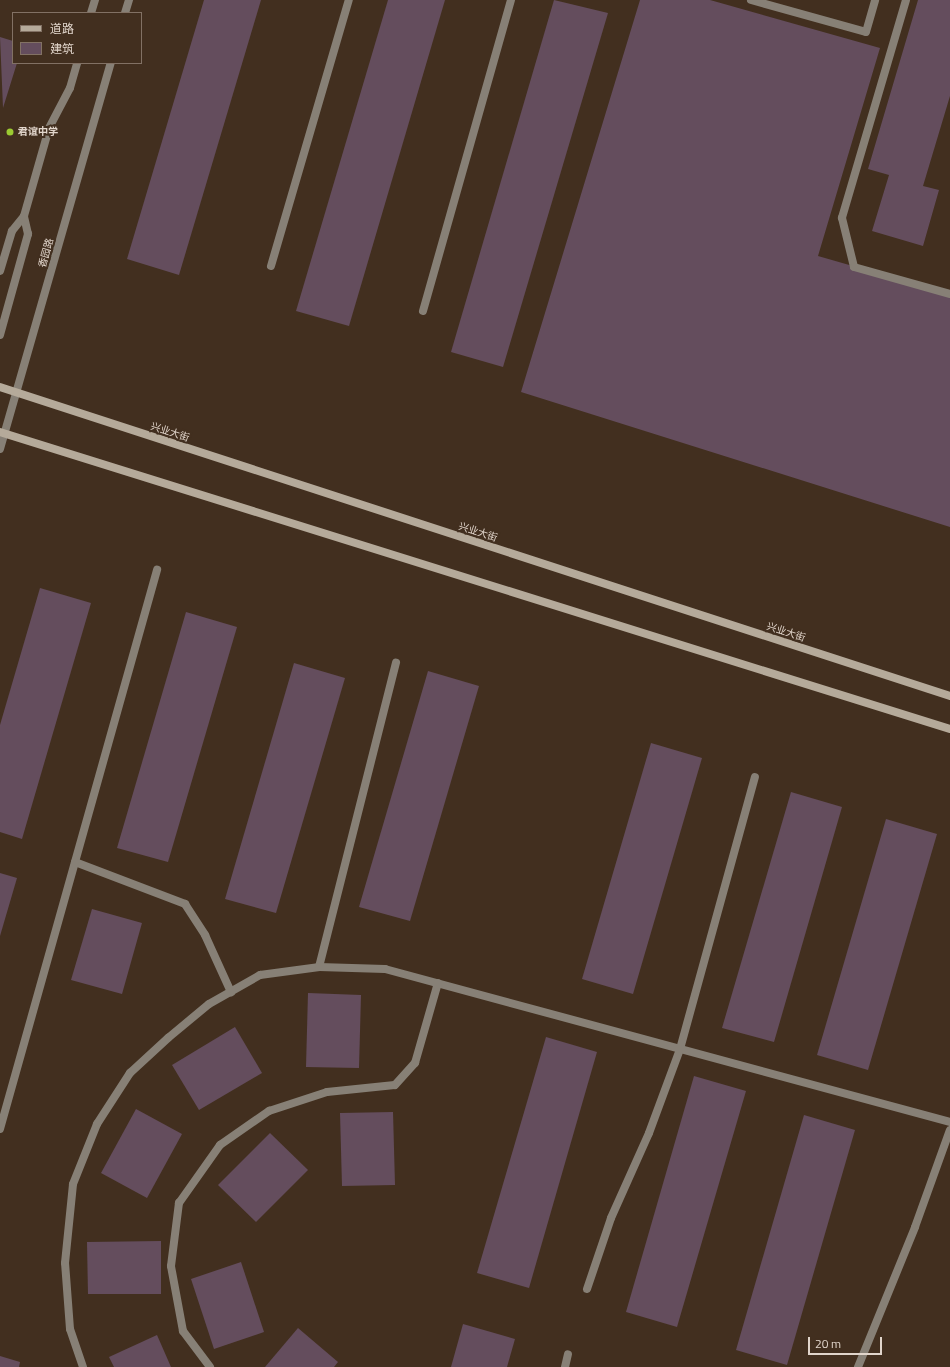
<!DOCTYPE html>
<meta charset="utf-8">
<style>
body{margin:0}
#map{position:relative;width:950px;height:1367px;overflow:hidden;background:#422f1f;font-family:"Titillium Web","Noto Sans SC",sans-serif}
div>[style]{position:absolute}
.building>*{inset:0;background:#644d5d}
.minor>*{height:8px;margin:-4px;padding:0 4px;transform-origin:4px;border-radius:4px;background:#878076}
.tertiary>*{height:8px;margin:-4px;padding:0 4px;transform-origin:4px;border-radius:4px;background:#878076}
.secondary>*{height:8px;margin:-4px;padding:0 4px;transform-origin:4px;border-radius:4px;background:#b5aa9a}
.dots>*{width:11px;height:11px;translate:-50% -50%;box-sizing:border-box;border:2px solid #422f1f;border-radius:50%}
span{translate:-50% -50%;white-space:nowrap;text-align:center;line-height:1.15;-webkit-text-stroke:4px #422f1f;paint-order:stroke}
.poi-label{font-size:10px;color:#e1d5cb;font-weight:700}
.left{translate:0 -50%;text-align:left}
.street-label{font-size:10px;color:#e1d5cb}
.legend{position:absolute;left:12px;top:12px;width:130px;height:52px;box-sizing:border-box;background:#422f1f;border:1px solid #827164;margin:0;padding:5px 7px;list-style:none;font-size:12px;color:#e1d5cb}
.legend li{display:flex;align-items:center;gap:8px;height:20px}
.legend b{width:20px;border:1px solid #827164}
.scale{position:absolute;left:808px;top:1337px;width:74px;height:18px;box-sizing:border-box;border:2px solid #e1d5cb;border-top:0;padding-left:5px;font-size:12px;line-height:14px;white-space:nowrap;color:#e1d5cb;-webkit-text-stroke:3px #422f1f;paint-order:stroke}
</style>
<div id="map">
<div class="building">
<div style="clip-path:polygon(204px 0,261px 0,179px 275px,127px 259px)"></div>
<div style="clip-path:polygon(388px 0,445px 0,349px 326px,296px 311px)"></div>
<div style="clip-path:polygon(554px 0,608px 13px,503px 367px,451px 352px)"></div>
<div style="clip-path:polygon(640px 0,710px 0,880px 48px,818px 256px,950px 294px,950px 527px,521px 392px)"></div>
<div style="clip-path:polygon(918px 0,950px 0,950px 96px,923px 186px,939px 190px,923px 246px,872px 231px,889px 175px,868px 169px)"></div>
<div style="clip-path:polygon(0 37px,13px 41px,13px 63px,17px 63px,3px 108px)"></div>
<div style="clip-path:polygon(40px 588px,91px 603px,22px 839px,0 832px,0 725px)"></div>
<div style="clip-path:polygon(186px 612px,237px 627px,168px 862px,117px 848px)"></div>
<div style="clip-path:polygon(294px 663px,345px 678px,276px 913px,225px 899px)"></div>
<div style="clip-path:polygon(428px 671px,479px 686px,410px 921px,359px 907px)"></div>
<div style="clip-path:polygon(651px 743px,702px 758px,633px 994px,582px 979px)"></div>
<div style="clip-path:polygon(791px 792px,842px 807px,774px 1042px,722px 1028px)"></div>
<div style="clip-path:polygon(886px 819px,937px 834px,868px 1070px,817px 1055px)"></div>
<div style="clip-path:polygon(0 873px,17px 878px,0 936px)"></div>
<div style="clip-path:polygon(92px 909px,142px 923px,122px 994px,71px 980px)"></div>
<div style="clip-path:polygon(308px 993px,361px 995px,359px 1068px,306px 1067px)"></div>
<div style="clip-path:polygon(235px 1027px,262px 1073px,199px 1110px,172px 1065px)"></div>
<div style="clip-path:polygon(546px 1037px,597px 1052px,529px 1288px,477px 1273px)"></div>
<div style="clip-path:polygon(694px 1076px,746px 1091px,677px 1327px,626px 1312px)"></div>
<div style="clip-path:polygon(136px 1109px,182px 1134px,147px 1198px,101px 1173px)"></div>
<div style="clip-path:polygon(393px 1112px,395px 1185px,342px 1186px,340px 1113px)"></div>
<div style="clip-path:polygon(804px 1115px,855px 1130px,787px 1365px,736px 1350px)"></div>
<div style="clip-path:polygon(270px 1133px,308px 1170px,256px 1222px,218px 1185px)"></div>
<div style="clip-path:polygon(161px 1241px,161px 1294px,88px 1294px,87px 1242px)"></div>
<div style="clip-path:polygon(241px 1262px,264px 1332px,214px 1349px,191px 1279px)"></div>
<div style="clip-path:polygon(463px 1324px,515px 1339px,507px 1367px,451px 1367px)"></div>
<div style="clip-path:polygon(298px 1328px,338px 1362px,334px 1367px,265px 1367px)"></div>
<div style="clip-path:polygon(157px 1335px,171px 1367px,114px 1367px,109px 1357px)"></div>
<div style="clip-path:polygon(0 1356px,20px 1362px,19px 1367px,0 1367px)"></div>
</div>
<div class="minor">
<div style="left:751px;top:0;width:119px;rotate:15.5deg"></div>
<div style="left:866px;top:32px;width:33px;rotate:-74deg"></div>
<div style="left:906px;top:0;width:227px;rotate:106.4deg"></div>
<div style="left:842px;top:218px;width:50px;rotate:76.2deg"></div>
<div style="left:854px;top:267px;width:100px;rotate:15.7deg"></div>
<div style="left:271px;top:266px;width:277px;rotate:-73.7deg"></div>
<div style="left:423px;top:311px;width:323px;rotate:-74.2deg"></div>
<div style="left:75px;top:862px;width:118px;rotate:20.9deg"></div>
<div style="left:185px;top:904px;width:37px;rotate:57deg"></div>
<div style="left:205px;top:935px;width:63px;rotate:65.5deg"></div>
<div style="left:319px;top:967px;width:314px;rotate:-75.8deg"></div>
<div style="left:0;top:1129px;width:581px;rotate:-74.31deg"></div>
<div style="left:587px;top:1289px;width:75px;rotate:-71.3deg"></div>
<div style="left:611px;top:1218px;width:93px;rotate:-65.9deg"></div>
<div style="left:649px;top:1133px;width:90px;rotate:-69.7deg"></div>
<div style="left:680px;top:1049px;width:282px;rotate:-74.6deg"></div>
<div style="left:83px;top:1367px;width:40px;rotate:-108.9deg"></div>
<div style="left:70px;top:1329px;width:66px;rotate:-94.3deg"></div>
<div style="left:65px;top:1263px;width:79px;rotate:-84.2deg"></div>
<div style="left:73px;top:1184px;width:65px;rotate:-68.2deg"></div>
<div style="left:97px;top:1124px;width:61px;rotate:-57.1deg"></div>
<div style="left:130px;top:1073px;width:52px;rotate:-42.6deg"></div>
<div style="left:168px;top:1038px;width:53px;rotate:-39.7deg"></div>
<div style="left:209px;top:1004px;width:59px;rotate:-29.6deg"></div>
<div style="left:260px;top:975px;width:60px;rotate:-7.7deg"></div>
<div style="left:319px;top:967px;width:66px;rotate:1.7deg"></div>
<div style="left:385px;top:969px;width:585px;rotate:15.15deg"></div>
<div style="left:210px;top:1367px;width:45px;rotate:-126.9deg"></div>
<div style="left:183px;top:1331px;width:66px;rotate:-100.5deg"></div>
<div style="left:171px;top:1266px;width:64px;rotate:-82.8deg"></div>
<div style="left:179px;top:1203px;width:71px;rotate:-54.7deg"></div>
<div style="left:220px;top:1145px;width:60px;rotate:-34.8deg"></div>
<div style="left:269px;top:1111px;width:61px;rotate:-18.1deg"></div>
<div style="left:327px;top:1092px;width:68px;rotate:-5.9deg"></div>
<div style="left:395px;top:1085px;width:30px;rotate:-48deg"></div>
<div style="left:415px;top:1063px;width:83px;rotate:-74deg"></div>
<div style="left:565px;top:1367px;width:13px;rotate:-77deg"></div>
<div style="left:858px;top:1367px;width:151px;rotate:-67.8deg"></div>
<div style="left:915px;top:1227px;width:103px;rotate:-70.2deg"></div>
</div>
<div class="tertiary">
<div style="left:91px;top:13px;width:14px;rotate:-73deg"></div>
<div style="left:125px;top:13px;width:14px;rotate:-73deg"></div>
<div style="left:0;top:271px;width:42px;rotate:-73.3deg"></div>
<div style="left:12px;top:231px;width:19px;rotate:-51deg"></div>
<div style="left:0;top:335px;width:105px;rotate:-74.5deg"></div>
<div style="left:28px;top:234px;width:18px;rotate:-103deg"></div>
<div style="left:24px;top:216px;width:91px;rotate:-74.1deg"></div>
<div style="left:49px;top:128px;width:45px;rotate:-62.3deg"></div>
<div style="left:70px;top:88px;width:26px;rotate:-74deg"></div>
<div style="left:0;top:449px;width:402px;rotate:-74deg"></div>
</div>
<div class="secondary">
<div style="left:0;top:387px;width:999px;rotate:18.02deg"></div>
<div style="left:0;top:432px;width:995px;rotate:17.36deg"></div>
</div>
<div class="dots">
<div style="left:10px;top:132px;background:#9ccb32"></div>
</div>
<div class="poi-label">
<span class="left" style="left:18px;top:132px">君谊中学</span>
</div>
<div class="street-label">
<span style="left:46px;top:253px;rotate:-74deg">香园路</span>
<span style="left:170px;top:432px;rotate:18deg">兴业大街</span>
<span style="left:478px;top:532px;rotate:18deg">兴业大街</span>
<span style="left:786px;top:632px;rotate:18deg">兴业大街</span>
</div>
<ul class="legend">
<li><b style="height:5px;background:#b5aa9a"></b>道路</li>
<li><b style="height:11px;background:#644d5d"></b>建筑</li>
</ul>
<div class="scale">20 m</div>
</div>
